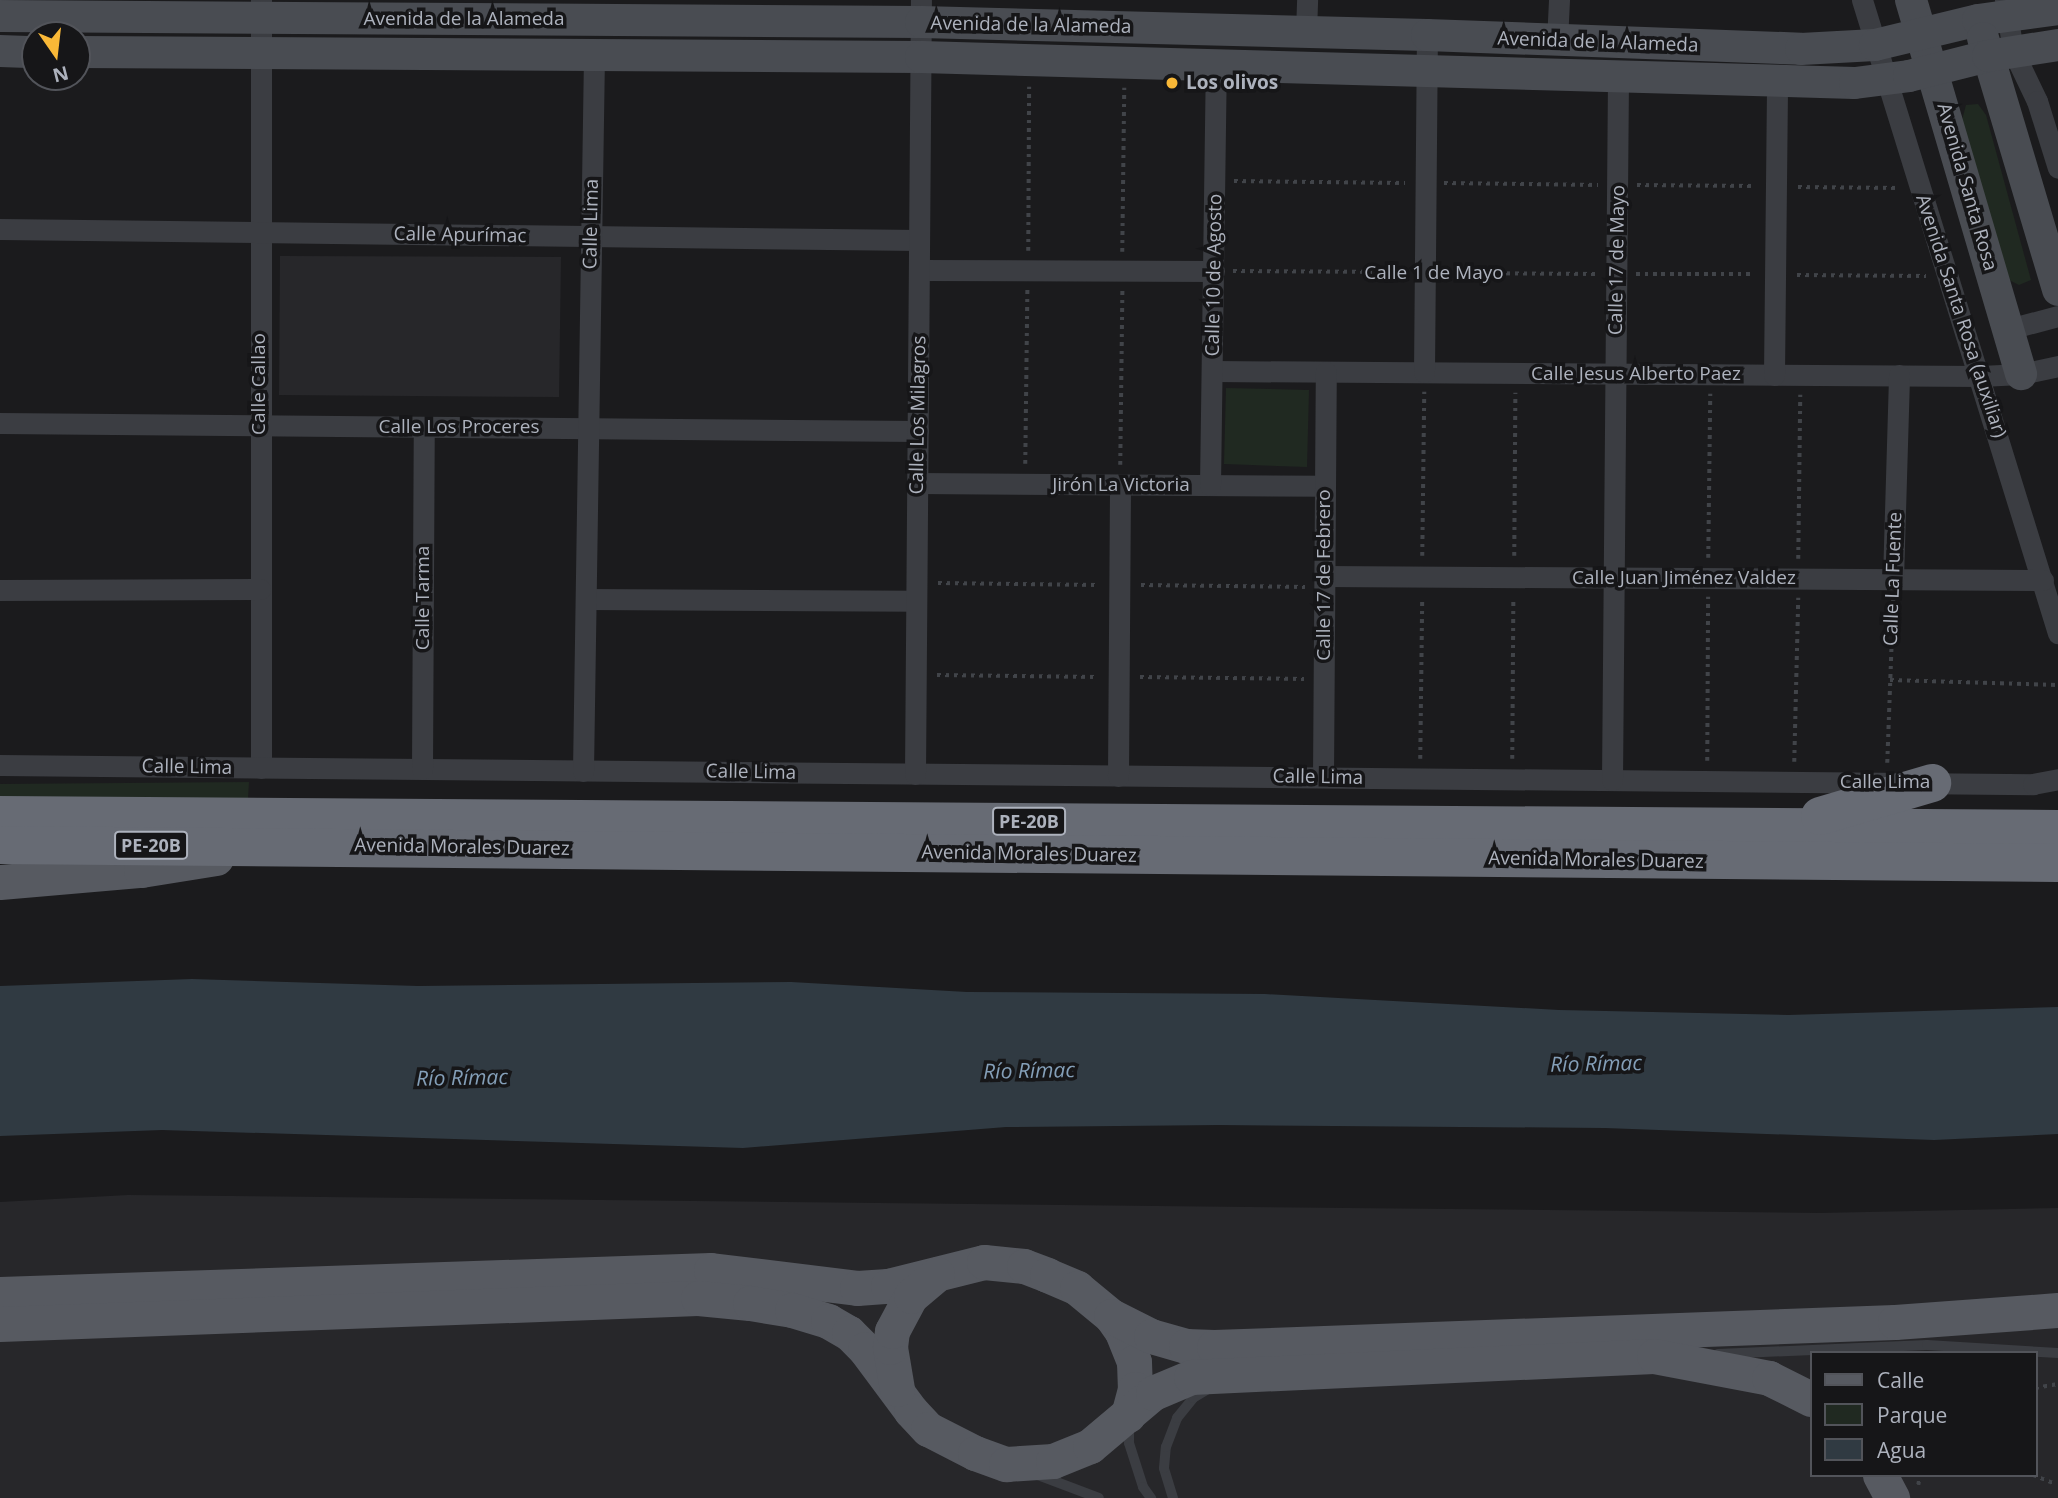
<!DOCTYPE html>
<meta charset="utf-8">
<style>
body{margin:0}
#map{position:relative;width:2058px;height:1498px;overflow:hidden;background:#1b1b1d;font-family:"Open Sans",sans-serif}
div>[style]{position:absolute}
.built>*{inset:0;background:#27272a}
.green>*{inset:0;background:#202921}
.water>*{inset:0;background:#303a42}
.path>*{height:3.5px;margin-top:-1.75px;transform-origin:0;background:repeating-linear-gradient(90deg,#414449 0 3.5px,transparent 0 8.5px)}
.lane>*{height:10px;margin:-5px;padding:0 5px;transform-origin:5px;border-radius:5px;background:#3b3d42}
.street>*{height:21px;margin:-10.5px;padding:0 10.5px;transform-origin:10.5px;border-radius:10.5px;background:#3b3d42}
.secondary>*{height:32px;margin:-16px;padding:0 16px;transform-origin:16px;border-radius:16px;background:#494c52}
.primary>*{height:35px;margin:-17.5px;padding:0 17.5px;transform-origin:17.5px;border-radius:17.5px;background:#575a61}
.highway>*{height:38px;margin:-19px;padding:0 19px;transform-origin:19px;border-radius:19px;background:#676b74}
.dots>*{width:19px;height:19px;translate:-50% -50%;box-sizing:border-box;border:4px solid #161618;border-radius:50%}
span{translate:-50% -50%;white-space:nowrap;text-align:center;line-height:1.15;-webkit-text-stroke:7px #161618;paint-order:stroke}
.shield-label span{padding:2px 5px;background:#161618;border:2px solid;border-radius:5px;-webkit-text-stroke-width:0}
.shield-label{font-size:18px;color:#adb2bd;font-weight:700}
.street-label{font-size:19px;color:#adb2bd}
.poi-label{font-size:19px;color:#adb2bd;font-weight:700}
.left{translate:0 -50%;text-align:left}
.water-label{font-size:21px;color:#849fb8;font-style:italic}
.legend{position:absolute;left:1810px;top:1351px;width:228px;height:126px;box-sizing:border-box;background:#161618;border:2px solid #52545a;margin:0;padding:9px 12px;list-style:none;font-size:21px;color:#adb2bd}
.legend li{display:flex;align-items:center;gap:14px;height:35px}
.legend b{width:35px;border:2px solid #52545a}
.north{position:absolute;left:21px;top:21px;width:70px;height:70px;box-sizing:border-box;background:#161618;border:2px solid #52545a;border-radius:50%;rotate:166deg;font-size:19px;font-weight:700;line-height:28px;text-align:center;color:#adb2bd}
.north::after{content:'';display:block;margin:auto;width:24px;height:32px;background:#f9b837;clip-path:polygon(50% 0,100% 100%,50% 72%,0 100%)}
</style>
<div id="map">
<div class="built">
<div style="clip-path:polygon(280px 256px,561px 257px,559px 397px,279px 395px)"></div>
<div style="clip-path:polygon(evenodd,128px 1195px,1820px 1213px,2058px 1208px,2058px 1498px,0 1498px,0 1202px,128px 1195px,1811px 1353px,2035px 1353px,2035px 1475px,1811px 1475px,1811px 1353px)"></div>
</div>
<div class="green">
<div style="clip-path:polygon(1978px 104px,1986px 115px,2031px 280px,2019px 285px,2003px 277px,1962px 120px,1966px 105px)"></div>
<div style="clip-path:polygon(1226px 388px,1309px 390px,1307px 467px,1224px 464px)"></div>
<div style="clip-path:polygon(249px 782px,248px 798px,0 800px,0 784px)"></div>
</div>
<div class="water">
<div style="clip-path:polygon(192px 979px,418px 986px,791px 982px,967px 992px,1265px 994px,1559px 1010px,1788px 1015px,2058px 1007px,2058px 1134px,1934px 1140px,1605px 1128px,1219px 1125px,1006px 1127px,743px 1148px,162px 1130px,0 1136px,0 986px)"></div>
</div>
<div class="path">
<div style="left:1234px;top:181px;width:171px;rotate:0.7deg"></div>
<div style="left:1444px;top:183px;width:154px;rotate:0.7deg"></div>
<div style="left:1637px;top:185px;width:118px;rotate:0.5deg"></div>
<div style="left:1798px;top:187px;width:101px;rotate:0.6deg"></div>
<div style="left:1028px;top:251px;width:164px;rotate:-89.7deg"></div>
<div style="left:1122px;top:252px;width:164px;rotate:-89.3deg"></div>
<div style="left:1233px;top:271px;width:171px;rotate:0.3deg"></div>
<div style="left:1447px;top:273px;width:150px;rotate:0.4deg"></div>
<div style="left:1636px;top:274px;width:118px"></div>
<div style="left:1797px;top:275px;width:129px;rotate:0.4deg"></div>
<div style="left:1025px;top:464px;width:174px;rotate:-89.3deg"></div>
<div style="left:1120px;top:465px;width:174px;rotate:-89.3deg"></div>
<div style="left:1422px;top:556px;width:164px;rotate:-89.3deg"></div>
<div style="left:1514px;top:556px;width:163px;rotate:-89.6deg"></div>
<div style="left:1708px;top:558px;width:164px;rotate:-89.3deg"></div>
<div style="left:1798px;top:559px;width:164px;rotate:-89.3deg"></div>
<div style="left:938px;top:583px;width:160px;rotate:0.7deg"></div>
<div style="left:1141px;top:585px;width:164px;rotate:0.7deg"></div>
<div style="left:937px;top:675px;width:160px;rotate:0.7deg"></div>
<div style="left:1140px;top:677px;width:164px;rotate:0.7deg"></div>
<div style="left:1890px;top:680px;width:168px;rotate:1.7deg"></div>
<div style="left:1420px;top:759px;width:161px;rotate:-89.3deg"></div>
<div style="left:1512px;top:759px;width:160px;rotate:-89.6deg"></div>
<div style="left:1707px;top:761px;width:164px;rotate:-89.7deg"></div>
<div style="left:1794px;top:762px;width:164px;rotate:-88.6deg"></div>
<div style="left:1887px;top:763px;width:164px;rotate:-87.9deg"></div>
<div style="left:2035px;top:1388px;width:23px;rotate:-10deg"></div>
<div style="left:2033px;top:1475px;width:22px;rotate:22deg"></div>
<div style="left:1918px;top:1485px;width:10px;rotate:-79deg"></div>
</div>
<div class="lane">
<div style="left:1718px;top:1354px;width:209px;rotate:-2.5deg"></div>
<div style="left:1927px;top:1345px;width:131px;rotate:3.5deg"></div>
<div style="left:1129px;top:1421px;width:22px;rotate:90deg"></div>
<div style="left:1129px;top:1443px;width:46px;rotate:72.3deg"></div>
<div style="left:1143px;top:1487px;width:14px;rotate:54deg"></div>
<div style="left:1038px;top:1475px;width:65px;rotate:20.7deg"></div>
<div style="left:1173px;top:1498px;width:31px;rotate:-107deg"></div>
<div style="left:1164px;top:1468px;width:21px;rotate:-85deg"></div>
<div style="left:1166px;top:1447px;width:31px;rotate:-69deg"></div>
<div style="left:1177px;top:1418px;width:26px;rotate:-51deg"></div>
<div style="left:1193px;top:1398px;width:21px;rotate:-31deg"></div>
</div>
<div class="street">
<div style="left:261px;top:0;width:768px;rotate:90deg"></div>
<div style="left:1862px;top:0;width:663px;rotate:72.8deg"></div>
<div style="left:2005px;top:0;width:52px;rotate:81.1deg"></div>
<div style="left:2013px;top:51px;width:55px;rotate:64.4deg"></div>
<div style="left:2037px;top:101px;width:70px;rotate:72.6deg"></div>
<div style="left:1306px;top:32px;width:32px;rotate:-88deg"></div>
<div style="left:1557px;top:41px;width:41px;rotate:-87.2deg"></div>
<div style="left:0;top:229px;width:919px;rotate:0.69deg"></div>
<div style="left:919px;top:270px;width:295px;rotate:0.2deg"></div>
<div style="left:2009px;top:329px;width:51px;rotate:-14.9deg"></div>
<div style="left:1213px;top:371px;width:768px;rotate:0.37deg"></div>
<div style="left:1981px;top:376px;width:40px;rotate:-2.9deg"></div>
<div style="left:2021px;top:374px;width:38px;rotate:-12deg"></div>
<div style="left:1424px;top:372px;width:337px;rotate:-89.5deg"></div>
<div style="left:1774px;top:375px;width:296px;rotate:-89.4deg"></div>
<div style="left:0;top:423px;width:918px;rotate:0.5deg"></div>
<div style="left:917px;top:483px;width:408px;rotate:0.4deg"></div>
<div style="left:1210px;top:485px;width:420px;rotate:-89.2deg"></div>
<div style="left:1324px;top:576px;width:719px;rotate:0.32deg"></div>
<div style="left:1893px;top:579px;width:204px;rotate:-88.3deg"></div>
<div style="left:0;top:590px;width:260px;rotate:-0.2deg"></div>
<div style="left:586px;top:599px;width:330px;rotate:0.3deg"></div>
<div style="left:0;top:765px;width:2033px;rotate:0.54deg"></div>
<div style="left:2033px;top:784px;width:25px;rotate:-11deg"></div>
<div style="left:422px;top:769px;width:342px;rotate:-89.7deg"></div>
<div style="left:583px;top:771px;width:716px;rotate:-89.12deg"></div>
<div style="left:915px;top:774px;width:774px;rotate:-89.56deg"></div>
<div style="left:1118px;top:776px;width:291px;rotate:-89.6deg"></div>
<div style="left:1323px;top:777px;width:405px;rotate:-89.6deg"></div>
<div style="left:1612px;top:780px;width:705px;rotate:-89.51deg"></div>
</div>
<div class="secondary">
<div style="left:1911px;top:0;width:390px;rotate:73.6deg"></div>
<div style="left:0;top:16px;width:921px;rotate:0.37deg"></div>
<div style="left:921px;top:22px;width:506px;rotate:1.47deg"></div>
<div style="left:1427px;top:35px;width:374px;rotate:2.1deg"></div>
<div style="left:1801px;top:49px;width:74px;rotate:-3.1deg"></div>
<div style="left:1875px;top:45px;width:106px;rotate:-13.6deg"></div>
<div style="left:1978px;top:20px;width:81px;rotate:-7.8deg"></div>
<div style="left:1983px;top:38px;width:263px;rotate:73.4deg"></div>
<div style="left:0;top:51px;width:35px;rotate:2deg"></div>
<div style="left:77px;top:52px;width:844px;rotate:0.34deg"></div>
<div style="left:921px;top:57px;width:934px;rotate:1.59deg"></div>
<div style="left:1855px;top:83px;width:54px;rotate:-7.4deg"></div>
<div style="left:1909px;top:76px;width:81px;rotate:-14.2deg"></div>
<div style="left:1988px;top:56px;width:71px;rotate:-8.9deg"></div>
</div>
<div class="primary">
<div style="left:0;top:882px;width:142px;rotate:-4.9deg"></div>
<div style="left:141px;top:870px;width:76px;rotate:-9.1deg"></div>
<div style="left:0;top:1294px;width:711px;rotate:-1.93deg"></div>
<div style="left:711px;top:1270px;width:147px;rotate:7deg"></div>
<div style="left:857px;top:1288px;width:31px;rotate:-4deg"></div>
<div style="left:888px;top:1286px;width:99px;rotate:-14deg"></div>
<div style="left:984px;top:1262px;width:40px;rotate:5.7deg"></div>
<div style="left:1024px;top:1266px;width:25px;rotate:21deg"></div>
<div style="left:1047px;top:1275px;width:33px;rotate:23deg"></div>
<div style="left:1077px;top:1288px;width:44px;rotate:39.5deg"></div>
<div style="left:1111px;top:1316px;width:19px;rotate:55deg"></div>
<div style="left:1122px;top:1332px;width:32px;rotate:68deg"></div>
<div style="left:1134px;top:1362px;width:27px;rotate:88deg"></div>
<div style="left:1135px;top:1389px;width:27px;rotate:105deg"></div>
<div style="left:1111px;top:1316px;width:45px;rotate:26.6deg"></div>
<div style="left:1151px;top:1336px;width:36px;rotate:16deg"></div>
<div style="left:1186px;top:1346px;width:28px;rotate:2deg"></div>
<div style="left:1214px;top:1347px;width:681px;rotate:-2.1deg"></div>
<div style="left:1895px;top:1322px;width:163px;rotate:-4.2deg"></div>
<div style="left:0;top:1324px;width:698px;rotate:-2.13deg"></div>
<div style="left:698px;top:1298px;width:52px;rotate:5.5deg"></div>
<div style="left:750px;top:1303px;width:43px;rotate:9.5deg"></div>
<div style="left:792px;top:1310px;width:38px;rotate:17deg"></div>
<div style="left:828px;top:1321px;width:24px;rotate:30deg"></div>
<div style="left:849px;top:1333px;width:23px;rotate:45deg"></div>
<div style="left:865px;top:1349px;width:77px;rotate:53.4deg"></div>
<div style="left:911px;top:1411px;width:25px;rotate:47deg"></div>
<div style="left:928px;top:1429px;width:53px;rotate:27.1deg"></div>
<div style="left:975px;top:1453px;width:33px;rotate:20deg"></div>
<div style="left:1006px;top:1464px;width:47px;rotate:-3.7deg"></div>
<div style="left:1053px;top:1461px;width:40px;rotate:-22deg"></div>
<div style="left:1090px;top:1446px;width:82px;rotate:-40.1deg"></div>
<div style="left:1153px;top:1393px;width:41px;rotate:-22.8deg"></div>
<div style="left:1191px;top:1377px;width:463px;rotate:-2.6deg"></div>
<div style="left:1654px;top:1356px;width:117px;rotate:10.8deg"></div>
<div style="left:1769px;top:1378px;width:47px;rotate:26.6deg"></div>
<div style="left:897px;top:1389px;width:43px;rotate:-99.5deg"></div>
<div style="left:890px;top:1347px;width:16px;rotate:-83deg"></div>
<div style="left:892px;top:1331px;width:40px;rotate:-62deg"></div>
<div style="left:911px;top:1296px;width:34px;rotate:-40deg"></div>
<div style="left:1880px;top:1475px;width:26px;rotate:62deg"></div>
</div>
<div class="highway">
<div style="left:0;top:815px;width:2058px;rotate:0.39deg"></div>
<div style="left:1820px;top:816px;width:117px;rotate:-16.4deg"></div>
<div style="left:0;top:845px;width:2058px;rotate:0.5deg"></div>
</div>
<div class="dots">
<div style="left:1172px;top:83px;background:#f9b837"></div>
</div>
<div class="shield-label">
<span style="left:1029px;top:821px">PE-20B</span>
<span style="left:151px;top:845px">PE-20B</span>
</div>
<div class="street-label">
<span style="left:464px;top:19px">Avenida de la Alameda</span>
<span style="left:1031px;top:25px;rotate:1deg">Avenida de la Alameda</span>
<span style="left:1598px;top:42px;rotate:2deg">Avenida de la Alameda</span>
<span style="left:1967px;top:187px;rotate:74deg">Avenida Santa Rosa</span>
<span style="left:591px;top:224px;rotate:-89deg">Calle Lima</span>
<span style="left:460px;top:235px;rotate:1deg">Calle Apurímac</span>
<span style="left:1617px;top:260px;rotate:-89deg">Calle 17 de Mayo</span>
<span style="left:1434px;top:273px">Calle 1 de Mayo</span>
<span style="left:1214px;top:275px;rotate:-89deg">Calle 10 de Agosto</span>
<span style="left:1961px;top:316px;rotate:72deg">Avenida Santa Rosa (auxiliar)</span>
<span style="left:1636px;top:374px">Calle Jesus Alberto Paez</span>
<span style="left:259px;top:384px;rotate:-90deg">Calle Callao</span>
<span style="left:918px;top:415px;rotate:-89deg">Calle Los Milagros</span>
<span style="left:459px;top:427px">Calle Los Proceres</span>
<span style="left:1121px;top:485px">Jirón La Victoria</span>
<span style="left:1324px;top:575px;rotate:-90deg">Calle 17 de Febrero</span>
<span style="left:1684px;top:578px">Calle Juan Jiménez Valdez</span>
<span style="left:1893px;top:579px;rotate:-88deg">Calle La Fuente</span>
<span style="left:423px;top:598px;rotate:-90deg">Calle Tarma</span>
<span style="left:187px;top:767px;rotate:1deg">Calle Lima</span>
<span style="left:751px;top:772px;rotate:1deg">Calle Lima</span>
<span style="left:1318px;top:777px;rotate:1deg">Calle Lima</span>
<span style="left:1885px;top:782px">Calle Lima</span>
<span style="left:462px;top:847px;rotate:1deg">Avenida Morales Duarez</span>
<span style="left:1029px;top:854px;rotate:1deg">Avenida Morales Duarez</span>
<span style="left:1596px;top:860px;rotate:1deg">Avenida Morales Duarez</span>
</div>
<div class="poi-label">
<span class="left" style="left:1186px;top:83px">Los olivos</span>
</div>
<div class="water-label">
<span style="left:1596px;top:1063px;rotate:-1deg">Río Rímac</span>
<span style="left:1029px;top:1070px;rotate:-1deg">Río Rímac</span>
<span style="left:462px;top:1077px;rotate:-1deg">Río Rímac</span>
</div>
<ul class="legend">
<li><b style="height:9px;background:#575a61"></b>Calle</li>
<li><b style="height:19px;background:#202921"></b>Parque</li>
<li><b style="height:19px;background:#303a42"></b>Agua</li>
</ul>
<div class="north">N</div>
</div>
